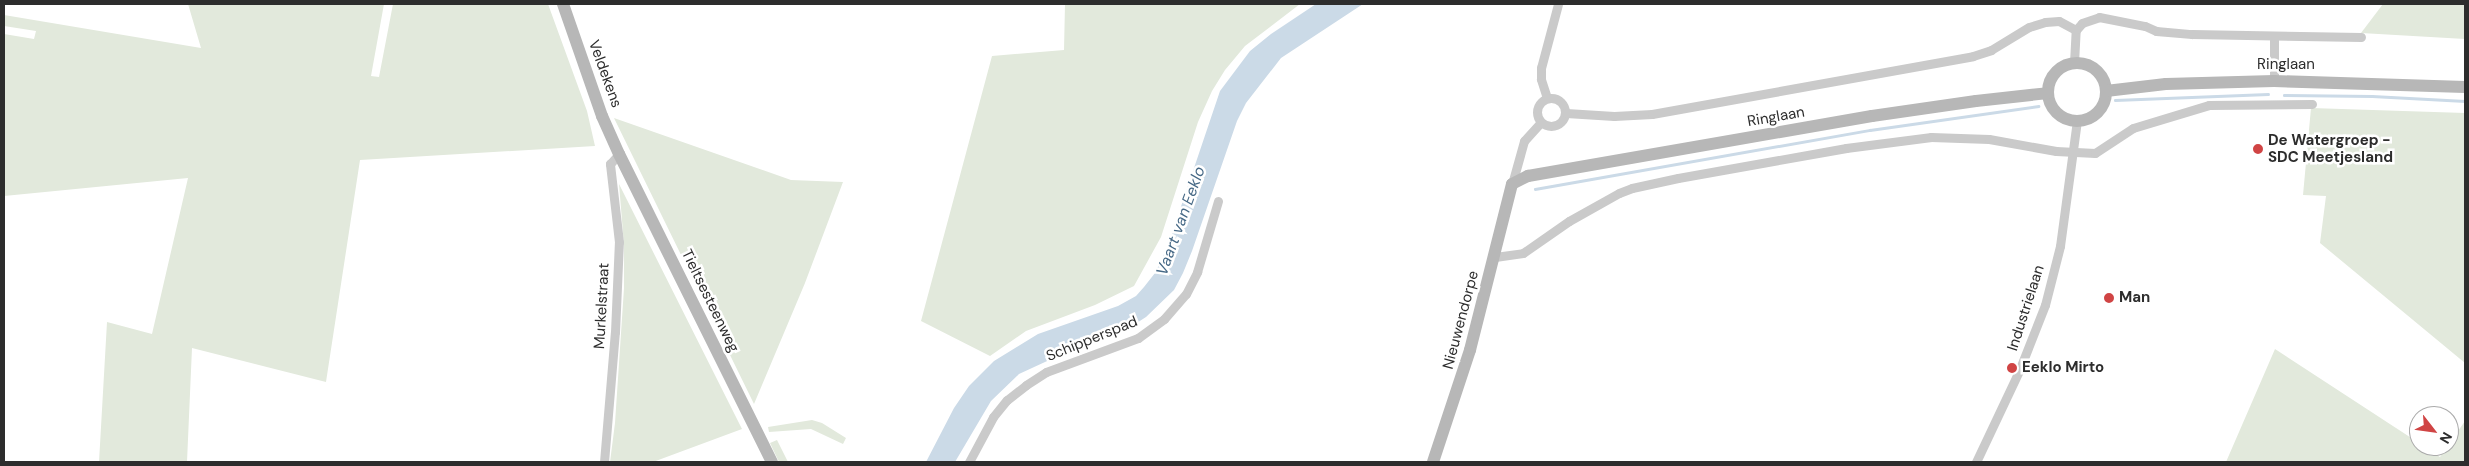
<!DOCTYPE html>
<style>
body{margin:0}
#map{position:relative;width:2469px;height:466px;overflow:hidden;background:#fff;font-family:"DM Sans",sans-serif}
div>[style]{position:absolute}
.green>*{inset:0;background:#e2e9dc}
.water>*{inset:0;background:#cbdae7}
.stream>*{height:2.5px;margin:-1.25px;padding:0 1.25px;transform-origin:1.25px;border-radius:1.25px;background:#cbdae7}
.street>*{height:9px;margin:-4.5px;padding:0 4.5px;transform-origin:4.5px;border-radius:4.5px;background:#cacaca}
.street>.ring{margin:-4.5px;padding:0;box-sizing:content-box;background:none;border:9px solid #cacaca;border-radius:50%}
.secondary>*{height:12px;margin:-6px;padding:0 6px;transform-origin:6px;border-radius:6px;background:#b7b7b7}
.secondary>.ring{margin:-6px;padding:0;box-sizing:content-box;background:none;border:12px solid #b7b7b7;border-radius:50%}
.dots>*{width:14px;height:14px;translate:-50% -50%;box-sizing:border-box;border:2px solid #fff;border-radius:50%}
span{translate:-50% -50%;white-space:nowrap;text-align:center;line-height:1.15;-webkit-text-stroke:5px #fff;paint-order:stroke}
.street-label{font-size:15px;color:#2d2d2d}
.poi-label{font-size:15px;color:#2d2d2d;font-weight:700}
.left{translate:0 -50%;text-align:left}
.water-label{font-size:16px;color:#456885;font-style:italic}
.frame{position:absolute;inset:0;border:5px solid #2d2d2d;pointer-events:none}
.north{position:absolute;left:2409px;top:406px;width:50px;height:50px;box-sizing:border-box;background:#fff;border:1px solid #ababab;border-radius:50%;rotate:120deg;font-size:14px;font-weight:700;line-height:20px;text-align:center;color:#2d2d2d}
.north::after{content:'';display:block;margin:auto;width:18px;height:22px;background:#d04444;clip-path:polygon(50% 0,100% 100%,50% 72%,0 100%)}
</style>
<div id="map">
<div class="green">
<div style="clip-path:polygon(188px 4px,384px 4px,371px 76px,379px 77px,393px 4px,548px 4px,587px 111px,595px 146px,360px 160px,326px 382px,192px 348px,187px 462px,99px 462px,107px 322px,152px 334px,188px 178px,4px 196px,4px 34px,34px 39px,36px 31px,4px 26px,4px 15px,201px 48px)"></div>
<div style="clip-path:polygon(1065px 4px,1300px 4px,1245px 46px,1225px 70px,1212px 91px,1198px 122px,1161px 237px,1134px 286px,1095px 305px,1026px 331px,990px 356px,921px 321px,992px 56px,1064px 50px)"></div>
<div style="clip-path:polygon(2383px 4px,2465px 4px,2465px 39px,2361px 33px)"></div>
<div style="clip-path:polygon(2311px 108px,2465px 113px,2465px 363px,2320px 243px,2326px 196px,2303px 195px)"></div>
<div style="clip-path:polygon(614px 118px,791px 180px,843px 182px,805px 283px,754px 404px)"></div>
<div style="clip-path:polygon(619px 184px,742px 429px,653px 462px,610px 462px,615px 423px,624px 288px,624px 245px)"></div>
<div style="clip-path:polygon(2275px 349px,2419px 443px,2419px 446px,2423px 446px,2440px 457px,2465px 421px,2465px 462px,2226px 462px)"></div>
<div style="clip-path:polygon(812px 420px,822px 423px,846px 438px,843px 444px,811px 429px,769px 432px,768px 427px)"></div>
<div style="clip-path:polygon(777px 440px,788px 462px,779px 462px,770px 443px)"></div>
</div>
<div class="water">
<div style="clip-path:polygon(1316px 4px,1363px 4px,1281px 58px,1246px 103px,1237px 121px,1192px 251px,1183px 273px,1174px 290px,1146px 317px,1129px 328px,1110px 337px,1071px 350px,1019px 374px,991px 401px,955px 462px,926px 462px,954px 408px,969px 386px,994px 361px,1038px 334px,1118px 306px,1136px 296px,1144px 287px,1155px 273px,1167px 248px,1220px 91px,1250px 51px,1271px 34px)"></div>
</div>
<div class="stream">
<div style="left:2284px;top:95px;width:88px;rotate:0.7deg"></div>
<div style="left:2372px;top:96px;width:93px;rotate:3.1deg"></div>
<div style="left:2115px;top:100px;width:153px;rotate:-2.2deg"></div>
<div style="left:1535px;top:189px;width:340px;rotate:-10deg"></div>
<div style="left:1870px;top:130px;width:170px;rotate:-8.1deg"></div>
</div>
<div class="street">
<div style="left:2274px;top:36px;width:45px;rotate:90deg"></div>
<div style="left:2074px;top:63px;width:33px;rotate:-87deg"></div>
<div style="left:2076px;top:30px;width:9px;rotate:-49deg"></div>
<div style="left:2082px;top:23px;width:18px;rotate:-19deg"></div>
<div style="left:2099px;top:17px;width:47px;rotate:11.1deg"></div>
<div style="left:2145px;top:26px;width:12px;rotate:24deg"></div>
<div style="left:2156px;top:31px;width:36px;rotate:5deg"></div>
<div style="left:2192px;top:34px;width:169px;rotate:1deg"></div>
<div style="left:1547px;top:98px;width:20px;rotate:-108deg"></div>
<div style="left:1541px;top:79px;width:11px;rotate:-90deg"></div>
<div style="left:1541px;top:68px;width:66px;rotate:-75.1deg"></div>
<div class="ring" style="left:1537px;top:98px;width:19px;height:19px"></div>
<div style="left:1566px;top:113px;width:48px;rotate:3.6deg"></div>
<div style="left:1614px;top:116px;width:38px;rotate:-3deg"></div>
<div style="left:1652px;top:114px;width:326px;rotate:-10.2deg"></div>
<div style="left:1973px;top:56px;width:19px;rotate:-18deg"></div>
<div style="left:1991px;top:50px;width:44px;rotate:-31.2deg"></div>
<div style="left:2029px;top:27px;width:17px;rotate:-17deg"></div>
<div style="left:2045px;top:22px;width:14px;rotate:-4deg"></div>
<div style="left:2059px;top:21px;width:19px;rotate:28deg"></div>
<div style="left:1512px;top:184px;width:45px;rotate:-74.4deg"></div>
<div style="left:1524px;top:141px;width:25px;rotate:-48deg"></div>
<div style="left:1495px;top:257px;width:28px;rotate:-8deg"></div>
<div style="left:1523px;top:253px;width:56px;rotate:-34.8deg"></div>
<div style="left:1569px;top:221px;width:57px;rotate:-29.2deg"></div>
<div style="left:1619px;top:193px;width:14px;rotate:-21deg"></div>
<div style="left:1632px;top:188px;width:47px;rotate:-12.3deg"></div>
<div style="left:1678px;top:178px;width:171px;rotate:-10.1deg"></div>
<div style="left:1846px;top:148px;width:86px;rotate:-7.4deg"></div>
<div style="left:1931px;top:137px;width:58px;rotate:2deg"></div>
<div style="left:1989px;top:139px;width:68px;rotate:10.2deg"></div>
<div style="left:2056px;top:151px;width:39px;rotate:3deg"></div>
<div style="left:2095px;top:153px;width:45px;rotate:-33.3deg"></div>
<div style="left:2133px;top:128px;width:79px;rotate:-16.8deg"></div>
<div style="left:2209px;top:105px;width:103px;rotate:-0.6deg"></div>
<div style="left:604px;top:462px;width:130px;rotate:-85.2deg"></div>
<div style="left:615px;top:332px;width:90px;rotate:-87.5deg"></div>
<div style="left:619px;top:242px;width:79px;rotate:-96.6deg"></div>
<div style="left:610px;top:164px;width:13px;rotate:-48deg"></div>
<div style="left:969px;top:462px;width:51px;rotate:-61.9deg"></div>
<div style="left:993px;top:417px;width:22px;rotate:-51deg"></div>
<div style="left:1007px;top:400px;width:24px;rotate:-38deg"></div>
<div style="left:1026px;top:385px;width:24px;rotate:-33deg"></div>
<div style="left:1046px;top:372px;width:98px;rotate:-20.3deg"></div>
<div style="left:1138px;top:338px;width:32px;rotate:-36deg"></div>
<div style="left:1164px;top:319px;width:33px;rotate:-49deg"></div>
<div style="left:1186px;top:294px;width:25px;rotate:-63deg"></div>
<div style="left:1197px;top:272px;width:74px;rotate:-73.5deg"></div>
<div style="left:1976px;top:462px;width:101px;rotate:-64.7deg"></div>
<div style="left:2019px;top:371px;width:71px;rotate:-68.5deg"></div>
<div style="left:2045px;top:305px;width:61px;rotate:-75.7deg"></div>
<div style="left:2060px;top:246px;width:126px;rotate:-82.3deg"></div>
</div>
<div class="secondary">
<div style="left:563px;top:4px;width:119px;rotate:70.8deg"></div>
<div style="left:602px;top:116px;width:42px;rotate:65.9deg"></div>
<div style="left:619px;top:154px;width:344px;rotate:63.6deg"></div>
<div class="ring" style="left:2048px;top:63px;width:46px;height:46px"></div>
<div style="left:2106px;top:91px;width:60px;rotate:-6.7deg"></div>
<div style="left:2166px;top:84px;width:108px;rotate:-1.6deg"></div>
<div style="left:2274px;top:81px;width:191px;rotate:1.8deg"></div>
<div style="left:1433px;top:462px;width:118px;rotate:-71.7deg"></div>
<div style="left:1470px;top:350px;width:171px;rotate:-75.8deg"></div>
<div style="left:1512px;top:184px;width:18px;rotate:-27deg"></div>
<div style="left:1528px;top:176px;width:349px;rotate:-9.9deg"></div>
<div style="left:1872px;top:116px;width:105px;rotate:-8.2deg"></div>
<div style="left:1976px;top:101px;width:72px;rotate:-6.3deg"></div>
</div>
<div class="dots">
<div style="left:2258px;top:149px;background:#d04444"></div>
<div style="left:2109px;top:298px;background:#d04444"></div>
<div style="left:2012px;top:368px;background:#d04444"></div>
</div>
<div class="street-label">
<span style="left:2286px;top:65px">Ringlaan</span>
<span style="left:605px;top:74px;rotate:70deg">Veldekens</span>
<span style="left:1776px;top:117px;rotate:-10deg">Ringlaan</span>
<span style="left:710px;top:301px;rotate:64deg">Tieltsesteenweg</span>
<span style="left:602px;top:306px;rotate:-87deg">Murkelstraat</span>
<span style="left:2026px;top:308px;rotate:-72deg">Industrielaan</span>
<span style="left:1461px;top:320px;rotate:-75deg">Nieuwendorpe</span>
<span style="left:1092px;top:339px;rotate:-22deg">Schipperspad</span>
</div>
<div class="poi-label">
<span class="left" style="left:2268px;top:149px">De Watergroep -<br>SDC Meetjesland</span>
<span class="left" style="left:2119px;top:298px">Man</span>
<span class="left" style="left:2022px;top:368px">Eeklo Mirto</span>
</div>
<div class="water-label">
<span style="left:1181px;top:221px;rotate:-70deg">Vaart van Eeklo</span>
</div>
<div class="frame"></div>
<div class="north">N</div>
</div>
